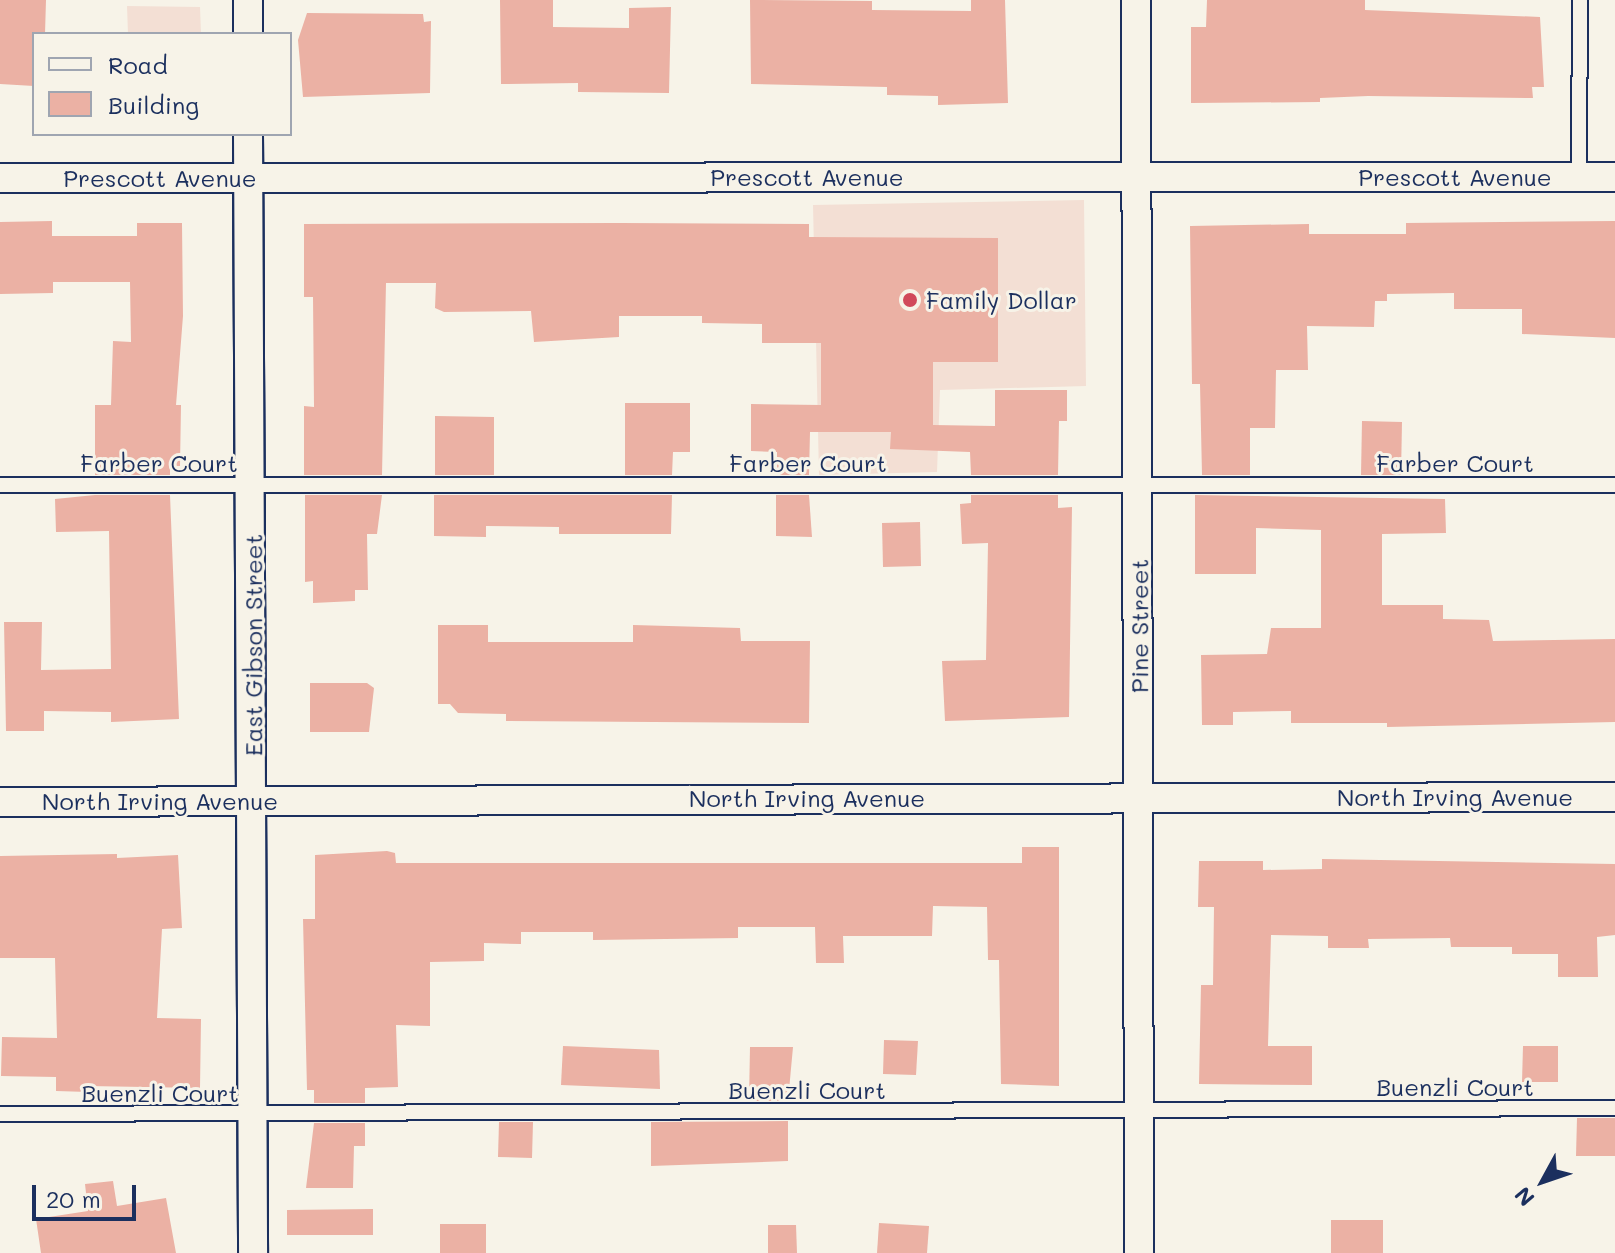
<!DOCTYPE html>
<style>
body{margin:0}
#map{position:relative;width:1615px;height:1253px;overflow:hidden;background:#f7f3e8;font-family:Mali,sans-serif}
div>[style]{position:absolute}
.built>*{inset:0;background:#f3dfd4}
.building>*{inset:0;background:#ebb1a4}
.roads{filter:drop-shadow(2px 0 #1b2f5e) drop-shadow(-2px 0 #1b2f5e) drop-shadow(0 2px #1b2f5e) drop-shadow(0 -2px #1b2f5e)}
.service>*{height:14px;margin:-7px;padding:0 7px;transform-origin:7px;border-radius:7px;background:#f7f3e8}
.minor>*{height:28px;margin:-14px;padding:0 14px;transform-origin:14px;border-radius:14px;background:#f7f3e8}
.dots>*{width:22px;height:22px;translate:-50% -50%;box-sizing:border-box;border:4px solid #f7f3e8;border-radius:50%}
span{translate:-50% -50%;white-space:nowrap;text-align:center;line-height:1.15;-webkit-text-stroke:6px #f7f3e8;paint-order:stroke}
.street-label{font-size:24px;color:#1b2f5e}
.poi-label{font-size:24px;color:#1b2f5e}
.left{translate:0 -50%;text-align:left}
.legend{position:absolute;left:32px;top:32px;width:260px;height:104px;box-sizing:border-box;background:#f7f3e8;border:2px solid #9fa5b1;margin:0;padding:10px 14px;list-style:none;font-size:24px;color:#1b2f5e}
.legend li{display:flex;align-items:center;gap:16px;height:40px}
.legend b{width:40px;border:2px solid #9fa5b1}
.north{position:absolute;left:1503px;top:1141px;width:80px;height:80px;-webkit-text-stroke:6px #f7f3e8;paint-order:stroke;rotate:230deg;font-size:22px;font-weight:700;line-height:32px;text-align:center;color:#1b2f5e}
.north::after{content:'';display:block;margin:auto;width:28px;height:36px;background:#1b2f5e;clip-path:polygon(50% 0,100% 100%,50% 72%,0 100%)}
.scale{position:absolute;left:32px;top:1185px;width:104px;height:36px;box-sizing:border-box;border:4px solid #1b2f5e;border-top:0;padding-left:10px;font-size:24px;line-height:28px;white-space:nowrap;color:#1b2f5e;-webkit-text-stroke:6px #f7f3e8;paint-order:stroke}
</style>
<div id="map">
<div class="built">
<div style="clip-path:polygon(127px 6px,200px 7px,201px 34px,128px 34px)"></div>
<div style="clip-path:polygon(1084px 200px,1086px 386px,940px 390px,937px 472px,819px 475px,813px 205px)"></div>
</div>
<div class="building">
<div style="clip-path:polygon(0 0,46px 0,45px 34px,34px 34px,34px 86px,0 84px)"></div>
<div style="clip-path:polygon(500px 0,553px 0,553px 27px,629px 28px,629px 8px,671px 7px,669px 93px,578px 92px,578px 83px,501px 84px)"></div>
<div style="clip-path:polygon(750px 0,872px 1px,872px 10px,971px 11px,971px 0,1005px 0,1008px 103px,938px 105px,938px 96px,887px 95px,887px 87px,751px 84px)"></div>
<div style="clip-path:polygon(1207px 0,1365px 0,1365px 10px,1540px 17px,1544px 87px,1532px 87px,1533px 98px,1368px 96px,1320px 98px,1320px 102px,1191px 103px,1191px 27px,1206px 27px)"></div>
<div style="clip-path:polygon(307px 13px,423px 14px,424px 22px,431px 21px,430px 93px,303px 97px,298px 40px)"></div>
<div style="clip-path:polygon(52px 221px,52px 236px,137px 236px,137px 223px,182px 223px,183px 316px,176px 405px,181px 405px,180px 466px,170px 466px,170px 475px,95px 475px,95px 405px,111px 405px,113px 341px,131px 342px,130px 282px,53px 282px,53px 293px,0 294px,0 222px)"></div>
<div style="clip-path:polygon(1615px 221px,1615px 338px,1522px 334px,1522px 309px,1454px 309px,1454px 293px,1387px 294px,1387px 301px,1375px 301px,1374px 327px,1307px 326px,1308px 370px,1276px 370px,1275px 428px,1250px 428px,1250px 475px,1202px 475px,1200px 384px,1192px 384px,1190px 226px,1309px 224px,1309px 234px,1406px 234px,1406px 223px)"></div>
<div style="clip-path:polygon(620px 223px,809px 224px,809px 237px,998px 238px,998px 362px,933px 362px,933px 425px,995px 426px,995px 390px,1067px 390px,1067px 421px,1059px 421px,1058px 475px,971px 475px,970px 452px,890px 449px,891px 432px,810px 432px,809px 475px,777px 475px,777px 452px,751px 451px,751px 404px,821px 405px,821px 343px,762px 343px,762px 324px,702px 323px,702px 316px,619px 316px,619px 337px,534px 342px,531px 311px,444px 312px,435px 308px,436px 283px,386px 283px,382px 475px,304px 475px,304px 406px,314px 407px,313px 297px,304px 297px,304px 224px)"></div>
<div style="clip-path:polygon(625px 403px,690px 403px,690px 452px,673px 452px,672px 475px,625px 475px)"></div>
<div style="clip-path:polygon(435px 416px,494px 417px,494px 475px,435px 475px)"></div>
<div style="clip-path:polygon(1362px 421px,1402px 422px,1401px 475px,1361px 475px)"></div>
<div style="clip-path:polygon(95px 495px,170px 495px,179px 719px,111px 722px,111px 712px,44px 711px,44px 731px,6px 731px,4px 622px,42px 622px,41px 670px,111px 669px,109px 531px,56px 532px,55px 499px)"></div>
<div style="clip-path:polygon(305px 495px,382px 495px,377px 534px,367px 534px,368px 590px,355px 590px,355px 601px,313px 603px,313px 581px,305px 582px)"></div>
<div style="clip-path:polygon(434px 495px,672px 495px,671px 534px,559px 534px,559px 527px,486px 526px,486px 537px,434px 536px)"></div>
<div style="clip-path:polygon(776px 495px,809px 495px,812px 537px,776px 536px)"></div>
<div style="clip-path:polygon(971px 495px,1058px 495px,1058px 508px,1072px 507px,1069px 717px,945px 721px,942px 661px,986px 660px,988px 543px,962px 544px,960px 504px,971px 503px)"></div>
<div style="clip-path:polygon(1195px 495px,1445px 499px,1446px 533px,1382px 534px,1382px 605px,1443px 605px,1443px 619px,1489px 620px,1493px 641px,1615px 639px,1615px 722px,1387px 727px,1387px 723px,1291px 723px,1291px 711px,1233px 712px,1233px 725px,1202px 725px,1201px 655px,1267px 654px,1271px 628px,1321px 628px,1321px 530px,1256px 528px,1256px 574px,1195px 574px)"></div>
<div style="clip-path:polygon(920px 522px,921px 566px,883px 567px,882px 523px)"></div>
<div style="clip-path:polygon(438px 625px,488px 625px,488px 642px,633px 642px,633px 625px,740px 628px,741px 641px,810px 641px,809px 723px,506px 721px,506px 714px,458px 713px,450px 704px,438px 704px)"></div>
<div style="clip-path:polygon(310px 683px,367px 683px,374px 688px,369px 732px,310px 732px)"></div>
<div style="clip-path:polygon(1022px 847px,1059px 847px,1059px 1086px,1001px 1084px,999px 960px,988px 960px,987px 907px,933px 906px,932px 936px,843px 936px,844px 963px,816px 963px,815px 927px,738px 927px,738px 938px,593px 940px,593px 932px,521px 932px,521px 944px,484px 943px,484px 961px,430px 962px,430px 1026px,396px 1025px,398px 1087px,365px 1088px,365px 1103px,314px 1103px,314px 1090px,307px 1090px,303px 919px,315px 919px,315px 855px,387px 851px,395px 853px,396px 863px,1022px 863px)"></div>
<div style="clip-path:polygon(117px 854px,117px 858px,178px 855px,182px 928px,162px 929px,157px 1018px,201px 1019px,200px 1088px,88px 1086px,88px 1092px,56px 1091px,56px 1077px,1px 1076px,2px 1037px,57px 1038px,55px 958px,0 958px,0 856px)"></div>
<div style="clip-path:polygon(1322px 859px,1615px 864px,1615px 935px,1597px 937px,1598px 977px,1558px 977px,1558px 954px,1512px 954px,1512px 947px,1451px 947px,1450px 938px,1368px 939px,1369px 948px,1328px 948px,1328px 936px,1271px 935px,1268px 1046px,1312px 1046px,1312px 1085px,1199px 1084px,1201px 985px,1213px 985px,1214px 907px,1198px 907px,1199px 861px,1263px 861px,1263px 870px,1322px 869px)"></div>
<div style="clip-path:polygon(884px 1040px,918px 1041px,916px 1075px,883px 1074px)"></div>
<div style="clip-path:polygon(563px 1046px,659px 1050px,660px 1089px,561px 1085px)"></div>
<div style="clip-path:polygon(1523px 1046px,1558px 1046px,1558px 1082px,1522px 1082px)"></div>
<div style="clip-path:polygon(750px 1047px,793px 1047px,788px 1101px,749px 1101px)"></div>
<div style="clip-path:polygon(1577px 1118px,1615px 1118px,1615px 1156px,1576px 1156px)"></div>
<div style="clip-path:polygon(788px 1121px,788px 1161px,651px 1166px,651px 1122px)"></div>
<div style="clip-path:polygon(499px 1122px,533px 1122px,532px 1158px,498px 1157px)"></div>
<div style="clip-path:polygon(314px 1123px,365px 1123px,365px 1146px,354px 1146px,353px 1188px,306px 1188px)"></div>
<div style="clip-path:polygon(113px 1181px,117px 1206px,166px 1198px,176px 1253px,41px 1253px,36px 1219px,88px 1211px,85px 1184px)"></div>
<div style="clip-path:polygon(373px 1209px,373px 1235px,287px 1235px,287px 1210px)"></div>
<div style="clip-path:polygon(1331px 1220px,1383px 1220px,1383px 1253px,1331px 1253px)"></div>
<div style="clip-path:polygon(879px 1223px,929px 1226px,927px 1253px,877px 1253px)"></div>
<div style="clip-path:polygon(440px 1224px,486px 1224px,486px 1253px,440px 1253px)"></div>
<div style="clip-path:polygon(768px 1225px,796px 1225px,797px 1253px,768px 1253px)"></div>
</div>
<div class="roads">
<div class="service">
<div style="left:1579px;top:177px;width:177px;rotate:-89.7deg"></div>
<div style="left:0;top:485px;width:1615px"></div>
<div style="left:0;top:1114px;width:1615px;rotate:-0.21deg"></div>
</div>
<div class="minor">
<div style="left:248px;top:0;width:34px;rotate:90deg"></div>
<div style="left:1136px;top:0;width:1253px;rotate:89.86deg"></div>
<div style="left:248px;top:134px;width:1119px;rotate:89.74deg"></div>
<div style="left:0;top:178px;width:1615px;rotate:-0.04deg"></div>
<div style="left:0;top:802px;width:1615px;rotate:-0.18deg"></div>
</div>
</div>
<div class="dots">
<div style="left:910px;top:300px;background:#d1495b"></div>
</div>
<div class="street-label">
<span style="left:807px;top:177px">Prescott Avenue</span>
<span style="left:1455px;top:177px">Prescott Avenue</span>
<span style="left:160px;top:178px">Prescott Avenue</span>
<span style="left:159px;top:463px">Farber Court</span>
<span style="left:808px;top:463px">Farber Court</span>
<span style="left:1455px;top:463px">Farber Court</span>
<span style="left:1139px;top:626px;rotate:-90deg">Pine Street</span>
<span style="left:253px;top:645px;rotate:-90deg">East Gibson Street</span>
<span style="left:1455px;top:797px">North Irving Avenue</span>
<span style="left:807px;top:798px">North Irving Avenue</span>
<span style="left:160px;top:801px">North Irving Avenue</span>
<span style="left:1455px;top:1087px">Buenzli Court</span>
<span style="left:807px;top:1090px">Buenzli Court</span>
<span style="left:160px;top:1093px">Buenzli Court</span>
</div>
<div class="poi-label">
<span class="left" style="left:926px;top:300px">Family Dollar</span>
</div>
<ul class="legend">
<li><b style="height:10px;background:#f7f3e8"></b>Road</li>
<li><b style="height:22px;background:#ebb1a4"></b>Building</li>
</ul>
<div class="north">N</div>
<div class="scale">20 m</div>
</div>
